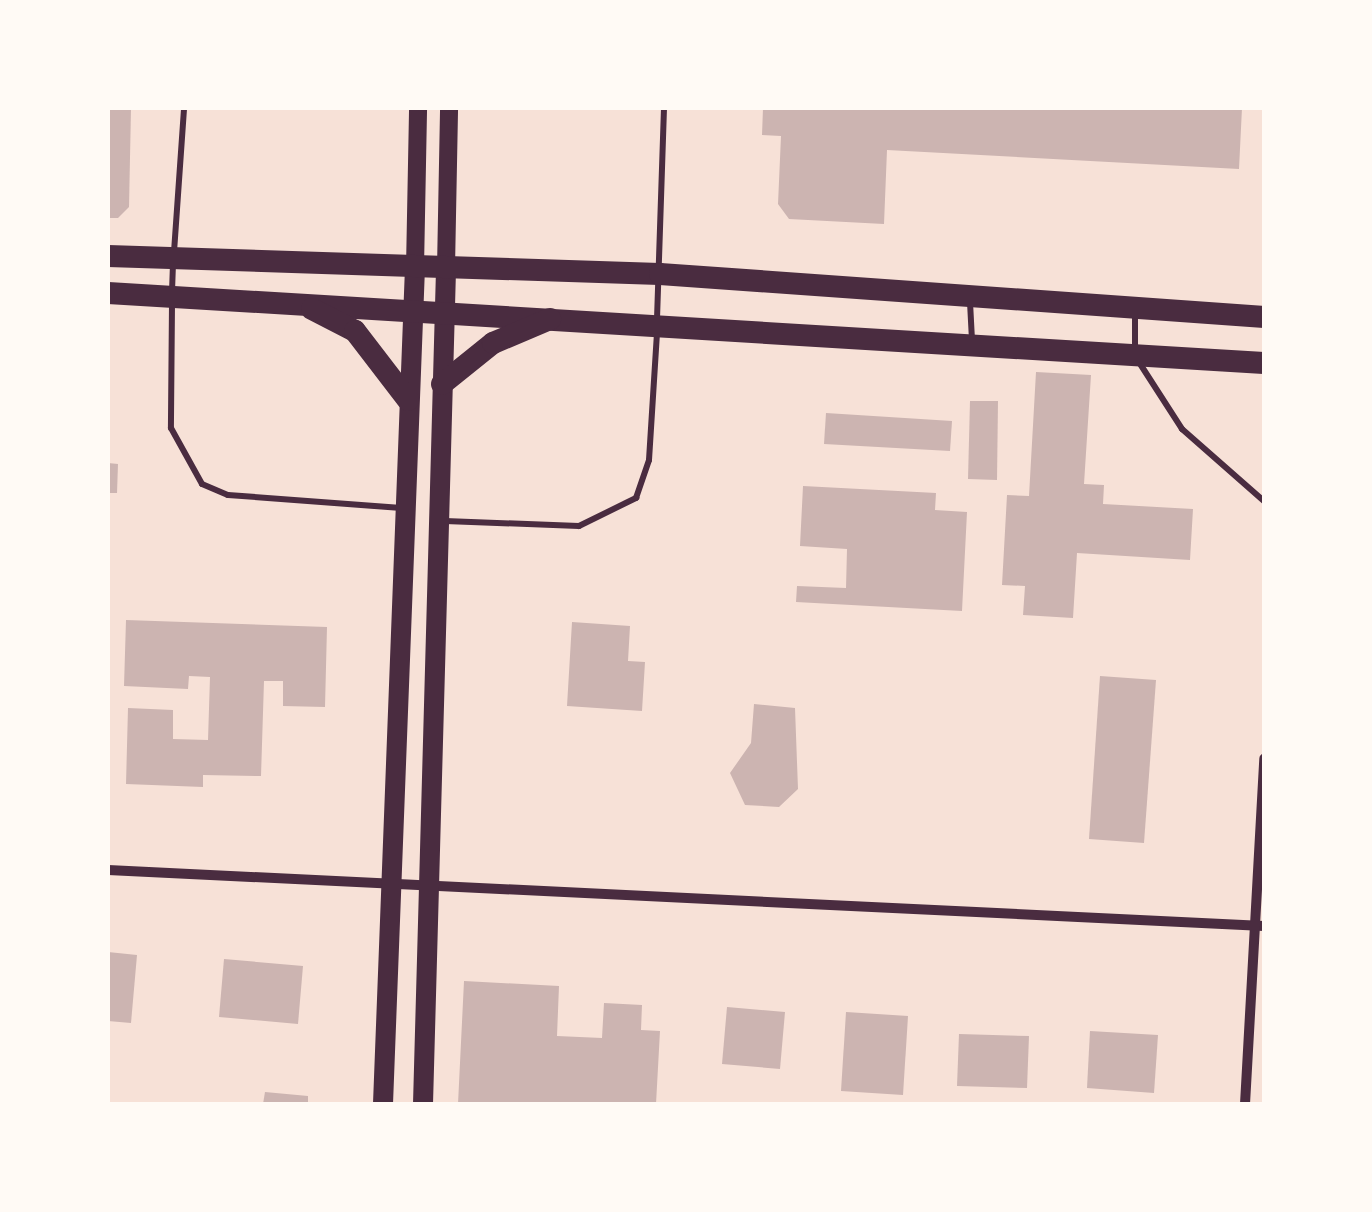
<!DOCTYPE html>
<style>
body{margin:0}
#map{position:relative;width:1372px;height:1212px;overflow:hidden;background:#f7e1d7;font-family:"Fira Sans",sans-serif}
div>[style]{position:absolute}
.building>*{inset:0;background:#ccb4b1}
.service>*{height:6px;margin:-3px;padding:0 3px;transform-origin:3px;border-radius:3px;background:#4a2c40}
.minor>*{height:10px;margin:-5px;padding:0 5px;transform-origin:5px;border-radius:5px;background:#4a2c40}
.tertiary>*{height:18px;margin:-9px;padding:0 9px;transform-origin:9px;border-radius:9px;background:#4a2c40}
.primary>*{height:20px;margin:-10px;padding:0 10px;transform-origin:10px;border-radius:10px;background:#4a2c40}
.trunk>*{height:22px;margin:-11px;padding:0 11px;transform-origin:11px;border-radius:11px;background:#4a2c40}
span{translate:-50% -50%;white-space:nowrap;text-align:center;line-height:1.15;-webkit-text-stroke:8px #fffaf5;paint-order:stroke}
.frame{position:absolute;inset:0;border:110px solid #fffaf5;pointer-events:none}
</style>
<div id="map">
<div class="building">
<div style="clip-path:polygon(108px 108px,131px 108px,129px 207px,118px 218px,108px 218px)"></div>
<div style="clip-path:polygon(763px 108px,1242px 108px,1239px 169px,887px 150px,884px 224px,789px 219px,778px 204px,781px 136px,762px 135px)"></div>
<div style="clip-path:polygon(1036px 372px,1091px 375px,1084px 484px,1104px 485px,1103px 504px,1193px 509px,1190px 560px,1077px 553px,1073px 618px,1023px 615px,1025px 586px,1002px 585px,1007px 495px,1029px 496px)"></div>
<div style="clip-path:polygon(970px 401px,998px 401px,997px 480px,968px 479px)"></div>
<div style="clip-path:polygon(826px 413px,952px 421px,950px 451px,824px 444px)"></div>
<div style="clip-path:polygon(108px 463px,118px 464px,117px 493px,108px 493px)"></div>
<div style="clip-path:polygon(803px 486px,936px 493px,935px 510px,967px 512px,962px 611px,796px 602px,797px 586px,846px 588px,847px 549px,800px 546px)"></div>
<div style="clip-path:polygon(126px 620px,327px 627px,325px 707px,283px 706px,283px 681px,264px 681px,261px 776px,203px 775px,203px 787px,126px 784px,128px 708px,173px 710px,173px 739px,208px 740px,210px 677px,189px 676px,188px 689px,124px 686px)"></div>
<div style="clip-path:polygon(572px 622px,630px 626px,628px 661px,645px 662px,642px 711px,567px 706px)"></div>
<div style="clip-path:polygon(1100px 676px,1156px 680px,1144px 843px,1089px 839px)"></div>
<div style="clip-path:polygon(754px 704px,795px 708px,798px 789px,779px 807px,745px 805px,730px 773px,751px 743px)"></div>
<div style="clip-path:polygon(108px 952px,137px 955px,131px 1023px,108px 1021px)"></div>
<div style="clip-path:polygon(224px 959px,303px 966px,298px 1024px,219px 1017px)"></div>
<div style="clip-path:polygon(464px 981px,559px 986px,557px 1036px,602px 1038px,604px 1003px,642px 1005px,641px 1030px,660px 1031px,656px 1104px,458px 1104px)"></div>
<div style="clip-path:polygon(727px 1007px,785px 1012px,780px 1069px,722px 1064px)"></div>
<div style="clip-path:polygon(846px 1012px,908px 1016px,903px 1095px,841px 1091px)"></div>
<div style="clip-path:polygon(1090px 1031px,1158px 1035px,1154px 1093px,1087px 1088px)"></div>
<div style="clip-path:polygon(959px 1034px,1029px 1036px,1027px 1088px,957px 1086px)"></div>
<div style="clip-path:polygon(265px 1092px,308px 1096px,308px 1104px,263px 1104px)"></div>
</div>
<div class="service">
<div style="left:174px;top:252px;width:144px;rotate:-86deg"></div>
<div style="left:172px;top:292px;width:28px;rotate:-88deg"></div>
<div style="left:970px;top:302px;width:37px;rotate:87deg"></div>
<div style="left:172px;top:304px;width:124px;rotate:90.5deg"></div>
<div style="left:171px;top:428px;width:64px;rotate:61deg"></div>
<div style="left:202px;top:484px;width:28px;rotate:23deg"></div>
<div style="left:228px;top:495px;width:174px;rotate:4.3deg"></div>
<div style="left:1135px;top:315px;width:41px;rotate:90deg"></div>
<div style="left:1135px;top:356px;width:87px;rotate:57.2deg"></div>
<div style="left:1182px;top:429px;width:109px;rotate:41.3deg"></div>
<div style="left:657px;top:319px;width:211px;rotate:-88.1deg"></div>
<div style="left:445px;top:521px;width:134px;rotate:2.1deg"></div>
<div style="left:579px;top:526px;width:64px;rotate:-26.2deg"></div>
<div style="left:636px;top:498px;width:40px;rotate:-71.1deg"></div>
<div style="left:649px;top:460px;width:128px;rotate:-86.4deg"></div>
</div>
<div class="minor">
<div style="left:108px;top:870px;width:1157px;rotate:2.77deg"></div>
<div style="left:1245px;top:1104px;width:346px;rotate:-86.8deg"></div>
</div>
<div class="tertiary">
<div style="left:415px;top:268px;width:160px;rotate:-88.9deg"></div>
<div style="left:446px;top:268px;width:160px;rotate:-88.9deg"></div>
</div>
<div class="primary">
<div style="left:383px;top:1104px;width:837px;rotate:-87.81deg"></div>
<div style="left:423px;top:1104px;width:836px;rotate:-88.42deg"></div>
</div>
<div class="trunk">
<div style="left:108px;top:256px;width:552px;rotate:1.87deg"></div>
<div style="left:660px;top:274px;width:606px;rotate:4.07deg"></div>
<div style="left:108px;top:293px;width:1158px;rotate:3.47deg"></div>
<div style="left:312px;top:309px;width:48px;rotate:27.1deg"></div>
<div style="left:355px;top:331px;width:87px;rotate:52.5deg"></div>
<div style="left:442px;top:384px;width:65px;rotate:-38.8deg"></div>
<div style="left:493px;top:343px;width:62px;rotate:-22.8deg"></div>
</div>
<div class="frame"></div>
</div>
